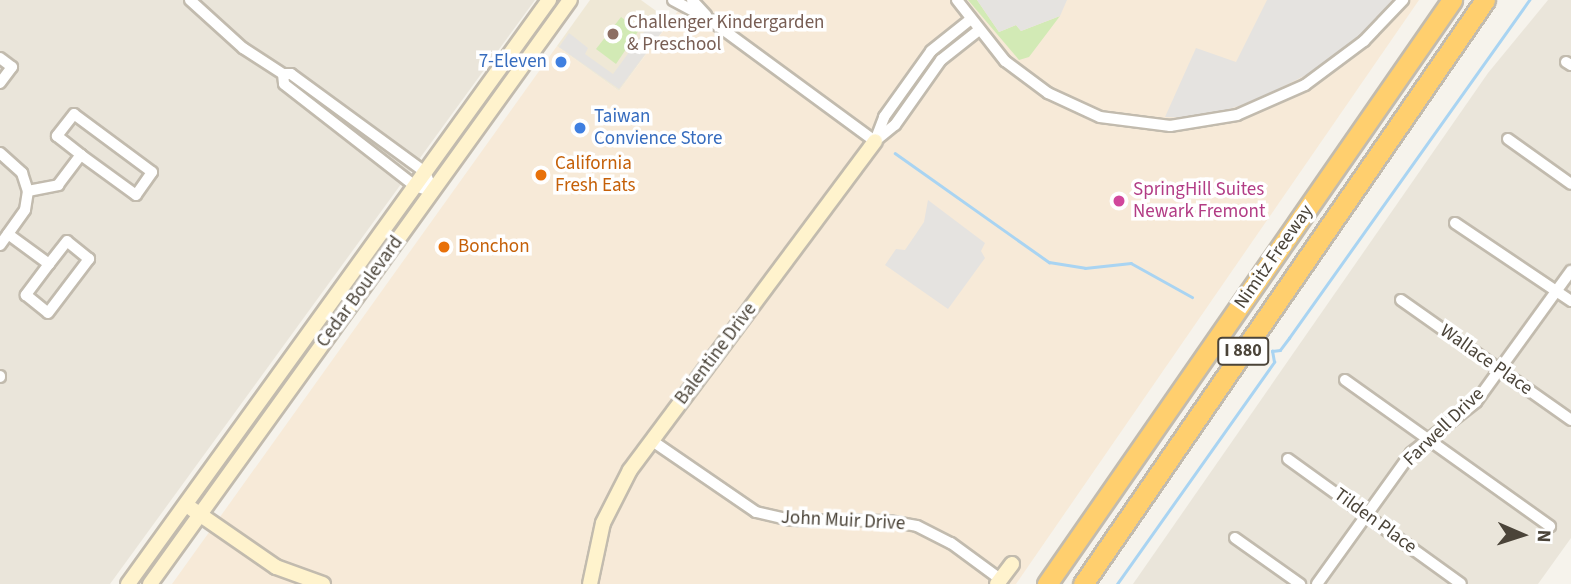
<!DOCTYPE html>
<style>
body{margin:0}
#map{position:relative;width:1571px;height:584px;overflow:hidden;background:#f6f3ec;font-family:"Source Sans 3",sans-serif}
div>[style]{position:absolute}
.residential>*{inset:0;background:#eae5da}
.commercial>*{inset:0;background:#f7ead8}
.education>*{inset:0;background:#efe8d6}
.green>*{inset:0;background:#d2eab5}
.parking>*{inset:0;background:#e5e3e0}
.stream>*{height:2.5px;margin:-1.25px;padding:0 1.25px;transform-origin:1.25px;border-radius:1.25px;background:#a9d4f2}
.roads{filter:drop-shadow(2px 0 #c2bbae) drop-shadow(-2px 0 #c2bbae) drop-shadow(0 2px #c2bbae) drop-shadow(0 -2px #c2bbae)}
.street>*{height:10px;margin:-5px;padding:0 5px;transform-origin:5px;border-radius:5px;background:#fff}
.secondary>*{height:14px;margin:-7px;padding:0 7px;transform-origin:7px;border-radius:7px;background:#fff3cd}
.highway>*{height:19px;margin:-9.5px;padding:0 9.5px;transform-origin:9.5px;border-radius:9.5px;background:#ffcf6e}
.dots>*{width:19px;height:19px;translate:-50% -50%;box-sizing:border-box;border:4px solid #fff;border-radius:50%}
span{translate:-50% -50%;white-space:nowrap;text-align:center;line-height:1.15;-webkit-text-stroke:7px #fff;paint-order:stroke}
.shield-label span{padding:2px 5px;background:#fff;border:2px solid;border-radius:5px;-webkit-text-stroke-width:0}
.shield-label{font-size:18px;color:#4b4439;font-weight:700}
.education-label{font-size:19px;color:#785e54}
.left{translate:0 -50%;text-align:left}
.shop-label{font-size:19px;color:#366cbe}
.right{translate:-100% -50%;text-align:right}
.food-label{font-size:19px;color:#c56008}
.hotel-label{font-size:19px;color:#b23c85}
.street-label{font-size:19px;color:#4b4439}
.north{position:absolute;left:1487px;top:500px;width:70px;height:70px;-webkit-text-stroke:5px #fff;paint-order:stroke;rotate:93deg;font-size:19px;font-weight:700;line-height:28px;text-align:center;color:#4b4439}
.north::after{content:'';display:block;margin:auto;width:24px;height:32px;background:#4b4439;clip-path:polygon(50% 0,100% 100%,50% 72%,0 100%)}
</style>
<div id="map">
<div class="residential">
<div style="clip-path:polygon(0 0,535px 0,110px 584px,0 584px)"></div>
<div style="clip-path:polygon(1548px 0,1571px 0,1571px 538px,1538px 584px,1133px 584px,1488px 73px)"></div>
</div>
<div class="commercial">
<div style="clip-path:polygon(686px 0,1419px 0,1016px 584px,172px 584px,557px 46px,619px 91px)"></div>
</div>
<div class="education">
<div style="clip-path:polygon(590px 0,641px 0,670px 21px,619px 91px,557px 46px)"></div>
</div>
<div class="green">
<div style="clip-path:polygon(968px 0,977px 0,999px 32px,1016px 25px,1021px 31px,1060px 16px,1029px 57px,1019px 60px)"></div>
<div style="clip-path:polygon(621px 17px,639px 30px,616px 64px,596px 49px)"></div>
</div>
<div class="parking">
<div style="clip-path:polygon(977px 0,1067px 0,1060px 16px,1021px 31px,1016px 25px,999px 32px)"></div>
<div style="clip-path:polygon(1267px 0,1392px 0,1375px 23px,1312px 72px,1255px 101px,1199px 118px,1165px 117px,1196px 48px,1236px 62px)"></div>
<div style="clip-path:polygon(649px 25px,664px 29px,619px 89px,559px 47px,569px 33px,588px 48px,585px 54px,613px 74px)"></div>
<div style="clip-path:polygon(928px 200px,985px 243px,981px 251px,985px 258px,948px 309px,885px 265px,896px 249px,905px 250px,924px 222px)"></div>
</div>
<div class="stream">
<div style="left:895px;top:153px;width:189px;rotate:35.3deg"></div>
<div style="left:1049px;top:262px;width:36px;rotate:9deg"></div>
<div style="left:1085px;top:268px;width:46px;rotate:-6.2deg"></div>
<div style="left:1131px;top:263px;width:70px;rotate:29.1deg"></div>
<div style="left:1117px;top:584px;width:272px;rotate:-54.7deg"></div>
<div style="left:1274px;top:362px;width:11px;rotate:-100deg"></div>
<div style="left:1272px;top:351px;width:8px;rotate:-7deg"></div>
<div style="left:1280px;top:350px;width:15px;rotate:-53deg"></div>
<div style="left:1289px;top:338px;width:415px;rotate:-54.6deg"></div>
</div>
<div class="roads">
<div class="street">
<div style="left:190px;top:0;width:72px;rotate:42.2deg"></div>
<div style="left:243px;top:48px;width:48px;rotate:33deg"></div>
<div style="left:283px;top:74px;width:8px"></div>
<div style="left:291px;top:74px;width:166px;rotate:36.2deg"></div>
<div style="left:425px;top:172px;width:22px;rotate:68deg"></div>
<div style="left:673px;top:0;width:42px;rotate:28.4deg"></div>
<div style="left:710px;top:20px;width:205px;rotate:36.3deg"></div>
<div style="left:692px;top:0;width:21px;rotate:47deg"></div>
<div style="left:957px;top:0;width:78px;rotate:51.8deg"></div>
<div style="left:1005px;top:61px;width:54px;rotate:36.7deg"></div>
<div style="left:1048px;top:93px;width:57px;rotate:24.8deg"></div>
<div style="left:1100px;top:117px;width:71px;rotate:7.3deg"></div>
<div style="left:1170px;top:126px;width:68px;rotate:-9.3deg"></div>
<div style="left:1237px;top:115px;width:74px;rotate:-23.8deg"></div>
<div style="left:1305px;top:85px;width:74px;rotate:-36.7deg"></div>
<div style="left:1364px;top:41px;width:57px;rotate:-46.4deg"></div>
<div style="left:0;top:58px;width:15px;rotate:37deg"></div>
<div style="left:12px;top:67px;width:20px;rotate:127deg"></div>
<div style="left:1566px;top:62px;width:6px;rotate:31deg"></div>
<div style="left:283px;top:74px;width:10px;rotate:84deg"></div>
<div style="left:284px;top:84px;width:166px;rotate:37.9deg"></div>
<div style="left:415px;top:186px;width:19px;rotate:18deg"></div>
<div style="left:1508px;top:139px;width:77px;rotate:35.5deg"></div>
<div style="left:875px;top:141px;width:26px;rotate:-69deg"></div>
<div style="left:884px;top:117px;width:81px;rotate:-54.5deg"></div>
<div style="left:931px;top:51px;width:51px;rotate:-38.7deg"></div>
<div style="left:875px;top:141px;width:26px;rotate:-39deg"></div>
<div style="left:895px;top:125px;width:80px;rotate:-54.7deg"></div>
<div style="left:941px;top:60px;width:48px;rotate:-38.3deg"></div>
<div style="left:0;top:153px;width:30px;rotate:42deg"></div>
<div style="left:22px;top:173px;width:19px;rotate:72deg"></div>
<div style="left:28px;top:191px;width:19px;rotate:99deg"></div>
<div style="left:25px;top:210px;width:43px;rotate:125.5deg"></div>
<div style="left:28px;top:191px;width:31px;rotate:-11deg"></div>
<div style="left:58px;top:185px;width:38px;rotate:-53deg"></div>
<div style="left:81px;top:155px;width:68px;rotate:36deg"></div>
<div style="left:136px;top:195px;width:28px;rotate:-55deg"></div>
<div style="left:152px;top:172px;width:97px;rotate:-143.4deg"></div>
<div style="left:74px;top:114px;width:28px;rotate:128deg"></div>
<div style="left:57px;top:136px;width:31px;rotate:38deg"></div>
<div style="left:1455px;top:223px;width:140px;rotate:33.9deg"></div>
<div style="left:8px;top:234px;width:51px;rotate:36.2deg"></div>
<div style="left:49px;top:264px;width:39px;rotate:127deg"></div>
<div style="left:26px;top:295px;width:28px;rotate:39deg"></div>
<div style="left:48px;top:313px;width:68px;rotate:-52.8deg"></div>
<div style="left:89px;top:259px;width:28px;rotate:-141deg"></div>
<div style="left:67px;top:241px;width:29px;rotate:128deg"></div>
<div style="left:1401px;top:300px;width:208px;rotate:35.2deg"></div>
<div style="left:0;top:376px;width:1px;rotate:90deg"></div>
<div style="left:1345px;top:380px;width:252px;rotate:35.5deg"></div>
<div style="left:651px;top:440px;width:127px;rotate:34.4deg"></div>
<div style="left:756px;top:512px;width:35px;rotate:13deg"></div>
<div style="left:790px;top:520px;width:99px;rotate:0.6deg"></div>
<div style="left:889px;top:521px;width:28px;rotate:10deg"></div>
<div style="left:917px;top:526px;width:38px;rotate:27deg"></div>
<div style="left:951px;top:543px;width:61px;rotate:36.3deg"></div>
<div style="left:1288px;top:459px;width:213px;rotate:35.8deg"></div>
<div style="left:1235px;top:538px;width:80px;rotate:35.3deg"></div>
<div style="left:1317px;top:584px;width:161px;rotate:-54.3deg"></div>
<div style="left:1411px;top:453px;width:83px;rotate:-38.1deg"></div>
<div style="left:1476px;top:402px;width:162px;rotate:-54.1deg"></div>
</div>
<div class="secondary">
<div style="left:192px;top:509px;width:102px;rotate:34.6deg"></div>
<div style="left:276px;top:567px;width:50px;rotate:19.9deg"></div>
<div style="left:128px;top:584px;width:720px;rotate:-54.21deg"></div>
<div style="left:150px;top:584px;width:719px;rotate:-54.28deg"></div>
<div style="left:590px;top:584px;width:62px;rotate:-78deg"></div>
<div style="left:603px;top:523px;width:59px;rotate:-63deg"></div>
<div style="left:630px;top:470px;width:410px;rotate:-53.3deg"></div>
<div style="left:997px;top:584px;width:25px;rotate:-53deg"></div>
</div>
<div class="highway">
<div style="left:1047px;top:584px;width:711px;rotate:-55.26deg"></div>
<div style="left:1083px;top:584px;width:709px;rotate:-55.46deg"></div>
</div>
</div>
<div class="dots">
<div style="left:613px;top:34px;background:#8d6e63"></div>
<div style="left:561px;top:62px;background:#3f7fe0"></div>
<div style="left:580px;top:128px;background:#3f7fe0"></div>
<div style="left:541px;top:175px;background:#e8710a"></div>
<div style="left:1119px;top:201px;background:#d1479c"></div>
<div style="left:444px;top:247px;background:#e8710a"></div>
</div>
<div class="shield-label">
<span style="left:1243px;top:351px">I 880</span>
</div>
<div class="education-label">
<span class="left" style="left:627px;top:34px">Challenger Kindergarden<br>&amp; Preschool</span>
</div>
<div class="shop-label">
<span class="right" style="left:547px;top:62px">7-Eleven</span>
<span class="left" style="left:594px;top:128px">Taiwan<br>Convience Store</span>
</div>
<div class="food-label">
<span class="left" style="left:555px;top:175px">California<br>Fresh Eats</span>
<span class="left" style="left:458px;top:247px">Bonchon</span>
</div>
<div class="hotel-label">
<span class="left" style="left:1133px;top:201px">SpringHill Suites<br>Newark Fremont</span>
</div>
<div class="street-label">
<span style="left:1274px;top:257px;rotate:-55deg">Nimitz Freeway</span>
<span style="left:360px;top:292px;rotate:-54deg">Cedar Boulevard</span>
<span style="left:716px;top:354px;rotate:-53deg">Balentine Drive</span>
<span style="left:1486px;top:360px;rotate:35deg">Wallace Place</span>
<span style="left:1444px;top:427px;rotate:-44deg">Farwell Drive</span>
<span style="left:843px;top:521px;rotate:3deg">John Muir Drive</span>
<span style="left:1375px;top:521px;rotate:36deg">Tilden Place</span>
</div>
<div class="north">N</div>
</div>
